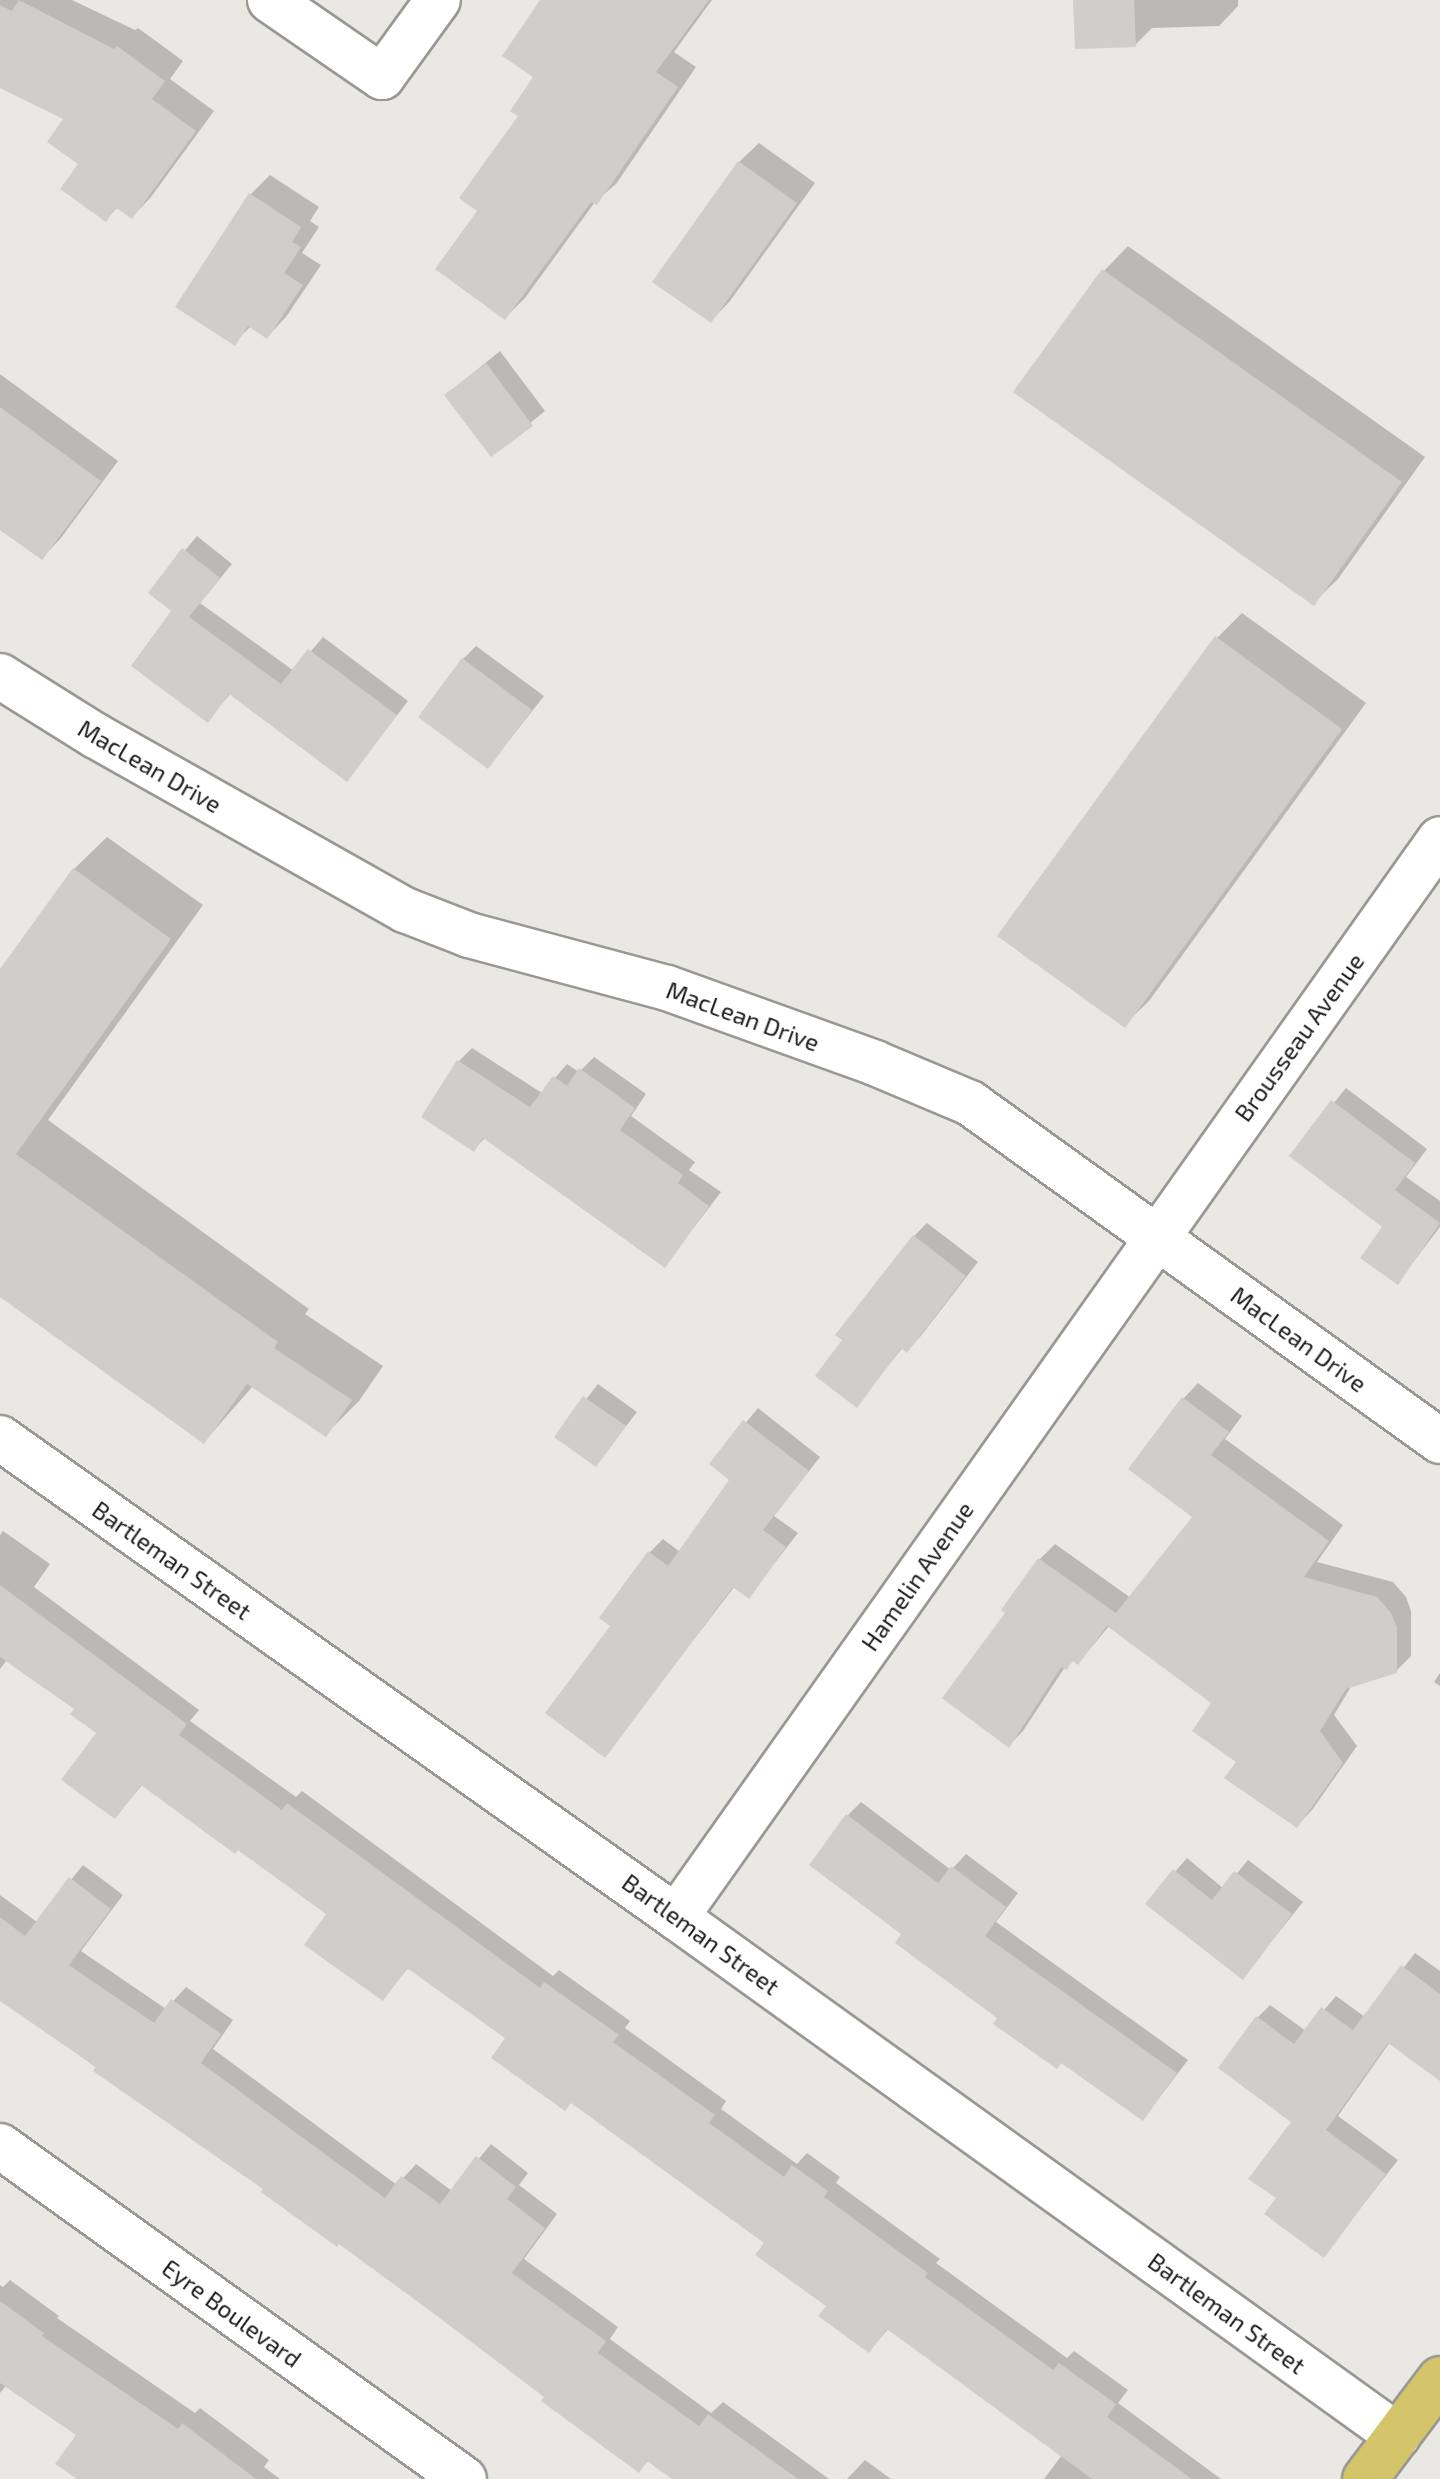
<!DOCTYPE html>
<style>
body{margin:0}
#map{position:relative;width:1440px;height:2479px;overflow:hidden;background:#e9e8e2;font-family:"Exo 2",sans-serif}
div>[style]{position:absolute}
.shadow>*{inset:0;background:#0003}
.building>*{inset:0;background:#cfcec8}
.roads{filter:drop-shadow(2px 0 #999893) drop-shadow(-2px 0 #999893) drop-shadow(0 2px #999893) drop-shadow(0 -2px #999893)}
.minor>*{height:44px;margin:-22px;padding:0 22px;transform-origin:22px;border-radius:22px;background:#fff}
.major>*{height:44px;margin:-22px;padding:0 22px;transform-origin:22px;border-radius:22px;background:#d4c56b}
span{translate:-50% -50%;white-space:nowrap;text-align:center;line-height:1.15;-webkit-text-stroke:7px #fff;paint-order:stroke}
.street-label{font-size:24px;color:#1a1a18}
</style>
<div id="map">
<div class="shadow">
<div style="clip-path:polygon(0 0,72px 0,135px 30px,138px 28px,183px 61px,170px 79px,214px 111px,151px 197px,132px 217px,118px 207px,106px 219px,80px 164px,66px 119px,0 86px)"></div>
<div style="clip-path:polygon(542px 0,712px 0,674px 52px,696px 67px,616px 184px,595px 202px,525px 298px,505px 318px,480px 210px,536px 77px)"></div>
<div style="clip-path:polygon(1075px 0,1238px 0,1238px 6px,1219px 26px,1152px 28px,1135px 45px)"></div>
<div style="clip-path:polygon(759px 143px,815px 183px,730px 301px,711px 321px,739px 162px)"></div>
<div style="clip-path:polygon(270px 175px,319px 207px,310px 221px,319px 227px,302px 253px,321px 265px,286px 317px,267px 337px,251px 326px,234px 343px,251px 194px)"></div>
<div style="clip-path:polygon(1128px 246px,1425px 457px,1338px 579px,1313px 603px,1104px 271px)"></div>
<div style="clip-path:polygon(500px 351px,545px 411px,491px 455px,446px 395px)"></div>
<div style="clip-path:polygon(0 374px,118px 461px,61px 538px,42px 558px,0 527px)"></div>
<div style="clip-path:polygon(197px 536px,232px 564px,200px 603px,294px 671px,323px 637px,408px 701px,347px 780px,231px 693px,208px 720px,174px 611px,150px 593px)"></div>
<div style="clip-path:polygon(1242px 613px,1366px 703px,1149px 1001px,1124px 1025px,1217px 638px)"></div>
<div style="clip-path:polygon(476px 646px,544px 696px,488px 767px,463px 659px)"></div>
<div style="clip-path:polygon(107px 837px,203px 905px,48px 1120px,309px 1309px,305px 1314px,383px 1366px,359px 1401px,326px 1434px,253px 1386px,204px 1442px,0 1295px,0 973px,74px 869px)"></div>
<div style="clip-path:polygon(472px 1048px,542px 1093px,567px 1064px,579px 1072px,594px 1057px,646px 1094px,631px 1116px,695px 1162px,689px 1170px,721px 1192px,665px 1265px,486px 1137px,474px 1149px,423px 1116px,459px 1061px)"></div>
<div style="clip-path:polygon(1346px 1088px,1427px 1149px,1406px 1177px,1440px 1201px,1440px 1227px,1398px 1282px,1385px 1227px,1291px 1156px)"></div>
<div style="clip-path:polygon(927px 1223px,978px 1262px,920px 1337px,907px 1350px,903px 1347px,857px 1405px,914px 1236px)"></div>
<div style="clip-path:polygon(1198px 1383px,1242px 1416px,1225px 1439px,1343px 1525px,1317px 1562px,1393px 1582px,1406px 1597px,1411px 1611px,1411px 1656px,1396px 1671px,1352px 1685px,1334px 1715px,1357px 1746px,1312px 1810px,1297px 1826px,1239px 1762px,1214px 1703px,1110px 1625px,1078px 1663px,1074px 1660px,1065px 1667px,1023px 1731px,1008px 1746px,1008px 1612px,1040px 1559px,1055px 1544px,1131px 1598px,1195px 1516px,1183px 1399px)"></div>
<div style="clip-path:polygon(598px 1384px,637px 1412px,596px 1465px,557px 1437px)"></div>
<div style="clip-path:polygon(758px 1408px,820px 1457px,774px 1516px,798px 1533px,749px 1596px,735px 1586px,605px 1755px,613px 1625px,650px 1552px,663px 1539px,680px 1552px,732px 1479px,712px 1464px)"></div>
<div style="clip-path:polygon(3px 1531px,50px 1564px,34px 1587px,199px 1710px,190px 1721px,296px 1797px,302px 1791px,553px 1976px,559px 1970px,630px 2021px,625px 2028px,726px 2101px,721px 2109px,797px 2164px,807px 2153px,840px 2177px,836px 2183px,940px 2259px,936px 2263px,1067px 2358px,1074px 2351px,1128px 2390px,1118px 2403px,1221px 2479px,1044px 2479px,1062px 2455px,889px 2328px,869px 2351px,766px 2243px,507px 2038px,409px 1967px,382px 1999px,329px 1913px,143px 1784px,115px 1817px,99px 1733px,76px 1708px,7px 1660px,0 1669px,0 1535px)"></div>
<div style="clip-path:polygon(1440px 1673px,1440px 1686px,1434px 1682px)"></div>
<div style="clip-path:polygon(861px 1802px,951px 1870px,966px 1854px,1018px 1893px,996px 1922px,1188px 2060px,1143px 2119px,1000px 2018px,904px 1934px,848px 1815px)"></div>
<div style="clip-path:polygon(1187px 1858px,1224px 1889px,1248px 1860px,1303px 1902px,1243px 1977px,1148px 1903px)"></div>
<div style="clip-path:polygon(83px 1865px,123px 1895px,81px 1951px,166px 2009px,186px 1987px,233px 2020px,213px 2049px,397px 2185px,416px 2164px,452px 2191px,491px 2144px,528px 2173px,519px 2185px,557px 2214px,524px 2259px,618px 2327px,610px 2339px,711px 2413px,723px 2402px,829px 2479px,676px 2479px,649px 2460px,639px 2470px,434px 2311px,0 1998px,0 1895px,37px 1922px)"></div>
<div style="clip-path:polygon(1415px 1953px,1440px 1971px,1440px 2078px,1390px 2042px,1338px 2116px,1398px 2160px,1323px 2256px,1278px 2198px,1294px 2121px,1257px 2018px,1270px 2005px,1306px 2031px,1336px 1996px,1365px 2017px)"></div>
<div style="clip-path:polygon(10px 2280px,59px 2316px,57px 2318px,195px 2413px,200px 2408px,269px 2460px,264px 2467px,280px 2479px,80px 2479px,78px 2434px,7px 2385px,0 2393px,0 2285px,3px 2287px)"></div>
<div style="clip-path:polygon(865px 2460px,891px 2479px,847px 2479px)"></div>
</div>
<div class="building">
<div style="clip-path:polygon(19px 0,114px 49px,117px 46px,165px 81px,152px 99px,196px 131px,132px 219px,116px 208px,106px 222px,60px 189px,78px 164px,47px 142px,63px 119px,0 88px,0 5px,12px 11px)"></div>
<div style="clip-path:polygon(540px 0,709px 0,656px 72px,678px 87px,597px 205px,591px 202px,505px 320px,435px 269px,477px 211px,459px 198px,518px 116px,510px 111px,533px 77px,502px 56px)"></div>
<div style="clip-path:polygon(1073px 0,1134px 0,1136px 47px,1075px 49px)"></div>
<div style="clip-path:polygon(738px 161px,797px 203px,711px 323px,652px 282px)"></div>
<div style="clip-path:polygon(249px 193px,301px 227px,292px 242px,301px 247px,284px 273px,303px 285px,267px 339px,248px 326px,235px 346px,175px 307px)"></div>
<div style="clip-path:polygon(1102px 269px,1402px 482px,1314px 606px,1013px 392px)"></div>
<div style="clip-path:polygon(486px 363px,533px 426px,491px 457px,444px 395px)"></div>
<div style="clip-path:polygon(0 407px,101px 481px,42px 560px,0 530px)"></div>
<div style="clip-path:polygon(182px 548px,220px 578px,189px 617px,281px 684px,308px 649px,397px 715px,347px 782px,229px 694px,208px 723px,131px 666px,171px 611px,148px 593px)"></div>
<div style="clip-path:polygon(1215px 636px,1342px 729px,1125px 1028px,997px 936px)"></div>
<div style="clip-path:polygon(462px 658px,532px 710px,488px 769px,418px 717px)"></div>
<div style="clip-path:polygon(73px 868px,171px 939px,16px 1154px,278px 1342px,274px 1348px,352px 1400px,326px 1437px,247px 1384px,204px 1444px,0 1297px,0 969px)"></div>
<div style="clip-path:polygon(457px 1060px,530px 1107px,553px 1076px,567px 1086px,579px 1068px,635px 1108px,620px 1130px,683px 1175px,678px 1183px,709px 1206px,665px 1268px,483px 1138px,474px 1152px,421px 1117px)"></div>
<div style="clip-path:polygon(1331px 1100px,1415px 1163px,1395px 1190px,1440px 1223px,1398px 1285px,1360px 1258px,1382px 1227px,1289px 1156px)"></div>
<div style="clip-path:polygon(913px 1235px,966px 1276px,907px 1353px,901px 1348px,857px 1408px,815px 1376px,842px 1340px,835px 1335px)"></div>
<div style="clip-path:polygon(583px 1396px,626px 1426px,596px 1467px,554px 1437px)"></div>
<div style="clip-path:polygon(1182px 1397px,1229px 1432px,1211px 1455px,1329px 1541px,1304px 1577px,1377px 1597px,1391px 1613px,1397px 1627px,1397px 1673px,1346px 1689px,1320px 1731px,1343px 1763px,1297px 1828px,1224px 1778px,1236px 1762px,1192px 1731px,1211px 1703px,1107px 1626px,1078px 1665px,1073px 1661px,1066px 1670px,1061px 1667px,1009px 1748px,942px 1698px,1005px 1613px,1001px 1610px,1038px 1558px,1116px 1613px,1192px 1517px,1128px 1469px)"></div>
<div style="clip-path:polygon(743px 1420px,809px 1471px,763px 1530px,786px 1547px,749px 1599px,733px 1587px,605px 1758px,545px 1713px,610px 1626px,599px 1618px,648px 1551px,668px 1566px,729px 1480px,709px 1464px)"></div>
<div style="clip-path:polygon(0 1585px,187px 1724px,179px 1735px,282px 1810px,287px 1803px,540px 1988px,544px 1982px,619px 2035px,613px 2042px,715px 2115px,709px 2123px,784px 2177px,792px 2165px,828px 2191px,824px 2197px,928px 2273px,925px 2277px,1053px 2370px,1059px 2363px,1116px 2404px,1107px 2417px,1192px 2479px,1092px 2479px,887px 2329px,869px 2353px,818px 2316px,826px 2306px,755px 2255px,764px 2243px,571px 2103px,565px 2111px,491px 2058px,505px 2038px,407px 1968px,383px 2001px,304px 1945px,326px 1914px,238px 1850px,235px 1854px,141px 1785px,115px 1819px,61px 1780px,96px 1733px,70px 1714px,74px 1709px,0 1657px)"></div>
<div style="clip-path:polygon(846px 1814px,938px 1883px,951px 1866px,1006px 1907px,985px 1936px,1177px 2073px,1143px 2121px,1061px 2063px,1057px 2069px,993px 2024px,997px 2018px,895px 1943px,901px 1934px,809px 1865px)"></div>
<div style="clip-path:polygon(1173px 1869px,1212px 1900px,1234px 1871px,1292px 1914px,1243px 1980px,1145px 1904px)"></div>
<div style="clip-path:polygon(69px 1877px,111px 1909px,69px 1965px,154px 2023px,171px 1999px,221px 2034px,201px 2063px,385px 2198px,401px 2176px,440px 2204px,476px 2156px,516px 2187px,507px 2199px,545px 2228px,512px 2273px,606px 2341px,598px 2353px,699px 2426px,708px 2414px,798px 2479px,672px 2479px,647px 2461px,639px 2473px,541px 2401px,544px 2397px,433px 2313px,339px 2244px,337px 2247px,261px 2192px,263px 2189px,93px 2071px,96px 2067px,0 2001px,0 1917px,25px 1936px)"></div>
<div style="clip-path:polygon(1401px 1965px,1440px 1994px,1440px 2081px,1388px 2043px,1326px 2130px,1386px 2174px,1324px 2258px,1264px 2214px,1276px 2198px,1248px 2179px,1291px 2122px,1218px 2068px,1256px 2016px,1294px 2044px,1321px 2007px,1353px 2030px)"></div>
<div style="clip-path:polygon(0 2301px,44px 2333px,42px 2336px,178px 2429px,182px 2423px,256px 2479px,77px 2479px,55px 2464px,76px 2435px,0 2383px)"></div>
</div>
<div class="roads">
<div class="minor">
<div style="left:270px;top:0;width:136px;rotate:34.5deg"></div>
<div style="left:382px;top:77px;width:95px;rotate:-54deg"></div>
<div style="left:0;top:676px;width:113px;rotate:32deg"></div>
<div style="left:96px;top:736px;width:355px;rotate:29.4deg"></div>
<div style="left:405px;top:910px;width:69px;rotate:21.3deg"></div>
<div style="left:469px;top:935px;width:205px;rotate:15deg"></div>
<div style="left:667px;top:988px;width:221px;rotate:19.8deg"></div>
<div style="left:875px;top:1063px;width:103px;rotate:22.8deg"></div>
<div style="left:970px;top:1103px;width:579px;rotate:35.72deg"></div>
<div style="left:0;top:1438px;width:829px;rotate:35.32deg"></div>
<div style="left:676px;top:1917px;width:889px;rotate:35.71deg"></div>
<div style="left:676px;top:1917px;width:1321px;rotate:-54.67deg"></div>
<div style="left:0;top:2146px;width:571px;rotate:35.67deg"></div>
</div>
<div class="major">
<div style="left:1365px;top:2479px;width:125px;rotate:-53.1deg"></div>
</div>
</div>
<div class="street-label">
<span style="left:150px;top:766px;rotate:30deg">MacLean Drive</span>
<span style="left:743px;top:1016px;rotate:20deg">MacLean Drive</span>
<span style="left:1299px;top:1037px;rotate:-54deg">Brousseau Avenue</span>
<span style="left:1299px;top:1339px;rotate:36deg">MacLean Drive</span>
<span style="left:172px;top:1560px;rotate:35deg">Bartleman Street</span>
<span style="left:917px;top:1576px;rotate:-55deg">Hamelin Avenue</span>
<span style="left:701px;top:1934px;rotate:36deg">Bartleman Street</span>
<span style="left:232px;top:2313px;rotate:36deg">Eyre Boulevard</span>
<span style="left:1227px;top:2313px;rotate:36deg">Bartleman Street</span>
</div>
</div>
